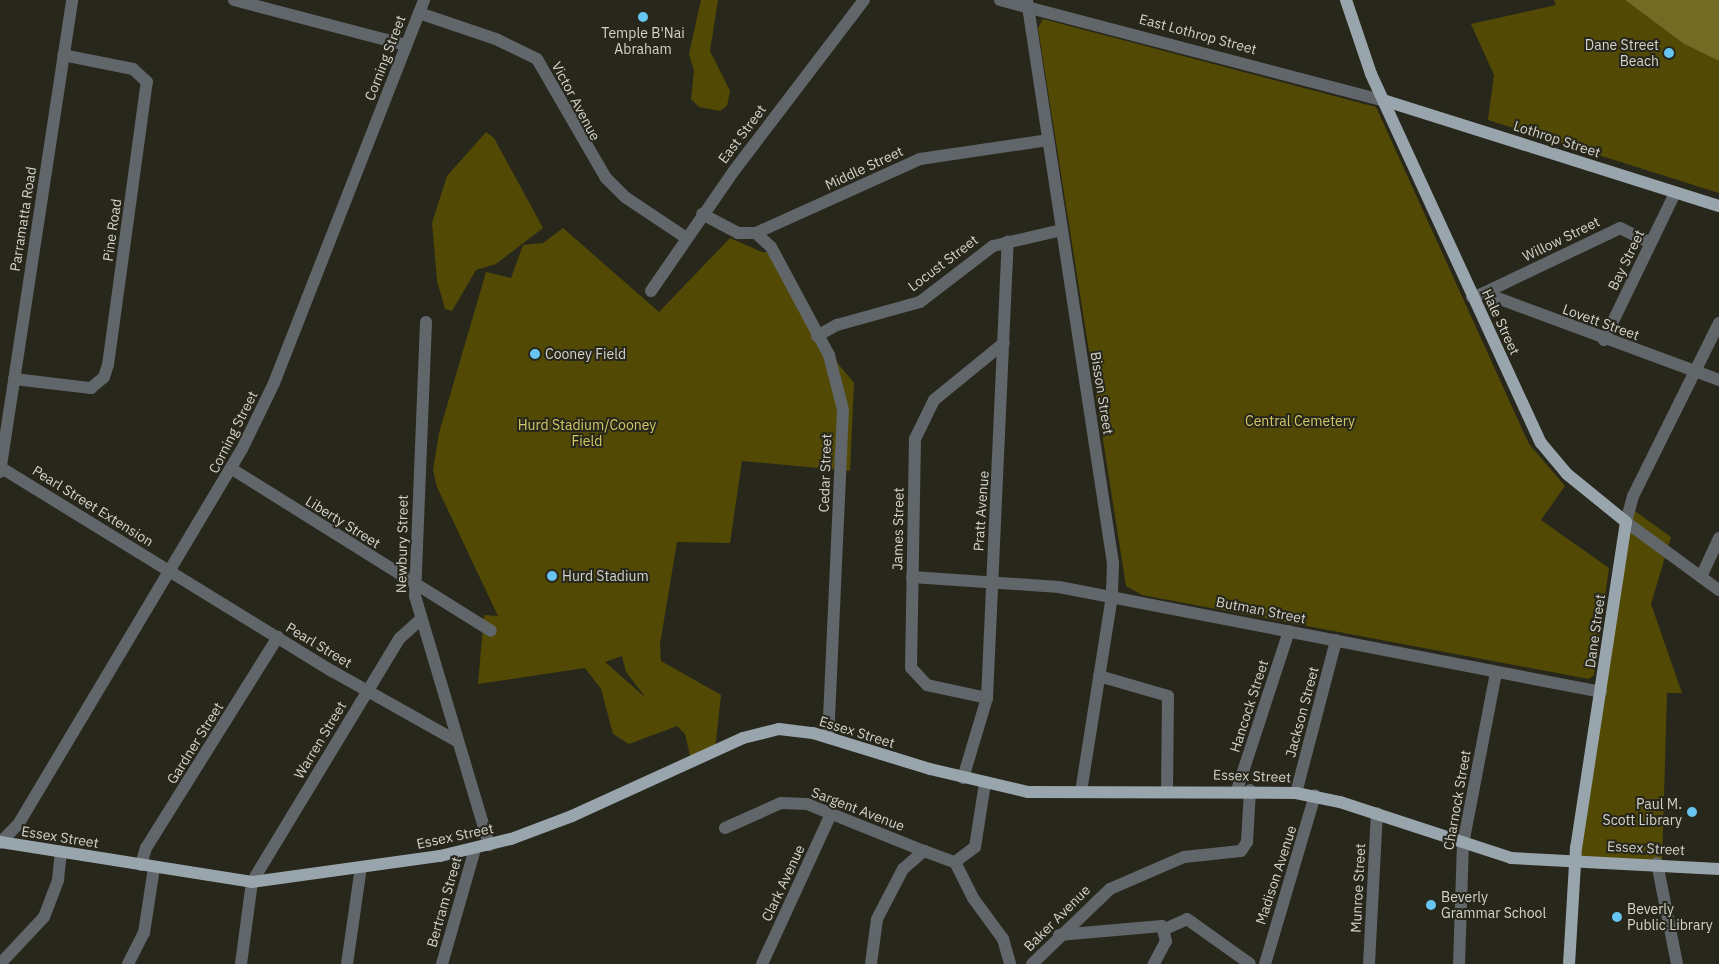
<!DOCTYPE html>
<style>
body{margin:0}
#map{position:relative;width:1719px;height:964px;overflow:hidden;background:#28271c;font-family:"IBM Plex Sans",sans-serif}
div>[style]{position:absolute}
.green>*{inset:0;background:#524a04}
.water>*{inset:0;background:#736a23}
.minor>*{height:12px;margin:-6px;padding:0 6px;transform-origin:6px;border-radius:6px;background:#606669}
.major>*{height:12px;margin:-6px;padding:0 6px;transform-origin:6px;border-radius:6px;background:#99a5ac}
.dots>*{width:14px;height:14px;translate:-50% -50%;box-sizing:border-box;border:2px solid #28271c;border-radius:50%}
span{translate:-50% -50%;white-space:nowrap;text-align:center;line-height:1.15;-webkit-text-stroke:4px #28271c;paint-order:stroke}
.poi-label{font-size:14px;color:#d4d3cc}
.right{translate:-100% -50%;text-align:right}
.left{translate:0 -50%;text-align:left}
.street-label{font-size:14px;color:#d4d3cc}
.park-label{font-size:14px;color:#d4c865}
</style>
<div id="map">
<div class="green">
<div style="clip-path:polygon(701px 0,718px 0,710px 51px,730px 91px,727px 106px,720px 111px,699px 107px,691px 99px,694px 71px,689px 54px)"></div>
<div style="clip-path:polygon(1554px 0,1625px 0,1684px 44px,1719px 61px,1719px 193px,1488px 120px,1494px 75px,1471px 24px,1556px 5px)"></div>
<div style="clip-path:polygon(1043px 19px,1376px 107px,1529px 444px,1565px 486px,1541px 520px,1609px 568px,1594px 675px,1589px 679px,1142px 595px,1126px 586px,1038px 28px)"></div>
<div style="clip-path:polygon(486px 132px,494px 138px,543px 228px,496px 264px,476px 270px,452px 311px,445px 309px,437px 281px,432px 223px,447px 176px)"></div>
<div style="clip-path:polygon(evenodd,563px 228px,659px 312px,730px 238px,762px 252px,781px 253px,799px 290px,810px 330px,854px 383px,850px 471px,742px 461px,730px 543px,677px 542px,660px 644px,661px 661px,721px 695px,715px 751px,691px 760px,685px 734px,677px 726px,629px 744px,613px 734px,601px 689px,585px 668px,478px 684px,484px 615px,498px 616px,437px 487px,433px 470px,439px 433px,486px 272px,511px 278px,523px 245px,543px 243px,563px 228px,622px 656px,626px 672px,646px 698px,605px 662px,622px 656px)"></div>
<div style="clip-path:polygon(1632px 509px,1671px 537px,1651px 604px,1682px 693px,1667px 693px,1662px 864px,1575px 856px)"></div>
</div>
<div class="water">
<div style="clip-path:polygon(1625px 0,1719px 0,1719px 61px,1684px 44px)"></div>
</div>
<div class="minor">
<div style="left:234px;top:0;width:178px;rotate:14.7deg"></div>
<div style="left:1000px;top:0;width:399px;rotate:14.7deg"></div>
<div style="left:1027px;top:0;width:570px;rotate:81.32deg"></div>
<div style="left:1113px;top:563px;width:33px;rotate:92deg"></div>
<div style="left:1112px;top:596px;width:197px;rotate:99deg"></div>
<div style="left:419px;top:13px;width:81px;rotate:18.7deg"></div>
<div style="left:496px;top:39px;width:46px;rotate:26deg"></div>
<div style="left:537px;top:59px;width:138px;rotate:59.9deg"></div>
<div style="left:606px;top:178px;width:27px;rotate:45deg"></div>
<div style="left:625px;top:197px;width:72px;rotate:33.7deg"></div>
<div style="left:702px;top:214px;width:41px;rotate:27.8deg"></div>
<div style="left:738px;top:233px;width:18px"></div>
<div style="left:756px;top:233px;width:180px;rotate:-24.3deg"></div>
<div style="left:920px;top:159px;width:129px;rotate:-8.4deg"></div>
<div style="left:756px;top:233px;width:21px;rotate:43deg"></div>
<div style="left:771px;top:247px;width:123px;rotate:61.8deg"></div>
<div style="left:829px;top:355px;width:57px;rotate:75.7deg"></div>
<div style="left:843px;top:410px;width:328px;rotate:92.6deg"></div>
<div style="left:651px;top:291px;width:145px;rotate:-55.4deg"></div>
<div style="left:733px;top:172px;width:216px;rotate:-52.7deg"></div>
<div style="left:1484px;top:293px;width:151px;rotate:-25.5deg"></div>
<div style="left:1620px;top:228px;width:34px;rotate:26deg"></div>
<div style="left:1472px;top:297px;width:13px;rotate:-18deg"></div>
<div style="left:1484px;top:293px;width:251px;rotate:20.3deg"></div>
<div style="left:426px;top:322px;width:274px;rotate:92.3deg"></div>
<div style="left:415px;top:596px;width:260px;rotate:73.4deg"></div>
<div style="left:1719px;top:323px;width:193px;rotate:116.4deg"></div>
<div style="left:1633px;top:496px;width:27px;rotate:105deg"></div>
<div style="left:1626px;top:522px;width:115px;rotate:36.2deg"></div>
<div style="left:817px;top:336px;width:23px;rotate:-29deg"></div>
<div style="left:837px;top:325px;width:86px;rotate:-15.5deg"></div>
<div style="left:920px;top:302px;width:92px;rotate:-37.5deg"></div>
<div style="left:993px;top:246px;width:71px;rotate:-13.1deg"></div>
<div style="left:1604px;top:340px;width:163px;rotate:-64.2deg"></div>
<div style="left:14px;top:379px;width:78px;rotate:6.7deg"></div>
<div style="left:91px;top:388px;width:17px;rotate:-40deg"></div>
<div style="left:104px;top:377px;width:13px;rotate:-72deg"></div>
<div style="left:108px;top:365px;width:286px;rotate:-82.2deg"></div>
<div style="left:147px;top:82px;width:19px;rotate:-137deg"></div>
<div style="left:133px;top:69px;width:71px;rotate:-168.7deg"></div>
<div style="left:0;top:467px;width:390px;rotate:31.6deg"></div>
<div style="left:332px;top:671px;width:141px;rotate:29.3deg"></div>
<div style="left:232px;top:469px;width:305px;rotate:32deg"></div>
<div style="left:0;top:472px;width:477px;rotate:-81.3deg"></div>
<div style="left:912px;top:577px;width:147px;rotate:3.9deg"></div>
<div style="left:1059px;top:587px;width:552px;rotate:10.96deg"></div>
<div style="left:1701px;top:577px;width:43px;rotate:-65.2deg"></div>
<div style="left:1099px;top:676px;width:72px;rotate:16.2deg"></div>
<div style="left:1168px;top:696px;width:94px;rotate:90.6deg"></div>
<div style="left:987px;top:698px;width:61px;rotate:-167.8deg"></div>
<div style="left:927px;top:685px;width:23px;rotate:-133deg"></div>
<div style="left:911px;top:668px;width:229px;rotate:-89deg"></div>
<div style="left:915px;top:439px;width:43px;rotate:-64deg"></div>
<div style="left:934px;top:400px;width:90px;rotate:-39.2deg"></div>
<div style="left:963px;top:778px;width:84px;rotate:-73.3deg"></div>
<div style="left:987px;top:698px;width:457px;rotate:-87.4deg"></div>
<div style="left:1237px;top:790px;width:167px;rotate:-71.9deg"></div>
<div style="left:1296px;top:793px;width:158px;rotate:-75.3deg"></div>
<div style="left:725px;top:828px;width:61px;rotate:-24.1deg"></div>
<div style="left:781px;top:803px;width:26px;rotate:2deg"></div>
<div style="left:807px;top:804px;width:126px;rotate:21.9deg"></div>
<div style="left:0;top:843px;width:28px;rotate:-46deg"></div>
<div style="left:19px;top:823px;width:435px;rotate:-59.2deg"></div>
<div style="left:242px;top:449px;width:73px;rotate:-64.1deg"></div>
<div style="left:274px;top:383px;width:411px;rotate:-68.6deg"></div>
<div style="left:955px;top:862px;width:40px;rotate:63.4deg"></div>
<div style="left:973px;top:898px;width:51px;rotate:53.8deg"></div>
<div style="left:1003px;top:939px;width:26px;rotate:74deg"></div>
<div style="left:1657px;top:863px;width:103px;rotate:78.8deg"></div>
<div style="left:141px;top:865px;width:18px;rotate:-74deg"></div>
<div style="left:146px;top:848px;width:249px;rotate:-58deg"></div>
<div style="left:1165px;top:929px;width:24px;rotate:-24deg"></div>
<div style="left:1187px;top:919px;width:77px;rotate:35.5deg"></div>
<div style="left:1059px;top:935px;width:103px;rotate:-5deg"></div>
<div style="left:1162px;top:926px;width:16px;rotate:75deg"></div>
<div style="left:1166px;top:941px;width:26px;rotate:118deg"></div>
<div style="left:0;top:964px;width:64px;rotate:-46.9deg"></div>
<div style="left:44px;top:917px;width:40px;rotate:-69deg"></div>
<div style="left:58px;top:880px;width:28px;rotate:-84deg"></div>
<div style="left:128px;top:964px;width:35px;rotate:-63deg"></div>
<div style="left:144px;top:933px;width:66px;rotate:-81.3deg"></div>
<div style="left:241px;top:964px;width:83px;rotate:-82.4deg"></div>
<div style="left:252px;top:882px;width:285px;rotate:-58.8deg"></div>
<div style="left:400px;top:638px;width:28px;rotate:-42deg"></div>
<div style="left:347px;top:964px;width:98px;rotate:-81.8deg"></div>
<div style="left:442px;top:964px;width:120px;rotate:-74deg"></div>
<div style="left:762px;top:964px;width:165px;rotate:-65.3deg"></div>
<div style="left:871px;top:964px;width:45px;rotate:-82.4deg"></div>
<div style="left:877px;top:919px;width:56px;rotate:-62.5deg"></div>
<div style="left:903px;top:869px;width:28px;rotate:-41deg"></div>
<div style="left:924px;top:851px;width:33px;rotate:20deg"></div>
<div style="left:955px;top:862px;width:25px;rotate:-37deg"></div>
<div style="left:975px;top:847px;width:65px;rotate:-81.1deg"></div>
<div style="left:1032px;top:964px;width:108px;rotate:-43.9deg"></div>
<div style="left:1110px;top:889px;width:81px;rotate:-23.4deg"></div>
<div style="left:1184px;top:857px;width:57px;rotate:-6deg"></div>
<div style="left:1241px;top:851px;width:11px;rotate:-56deg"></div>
<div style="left:1247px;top:842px;width:52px;rotate:-86.7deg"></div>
<div style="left:1265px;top:964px;width:176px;rotate:-73.5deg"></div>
<div style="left:1369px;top:964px;width:151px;rotate:-87deg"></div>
<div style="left:1459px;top:964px;width:120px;rotate:-88.1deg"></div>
<div style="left:1463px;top:844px;width:175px;rotate:-79.1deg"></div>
</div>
<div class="major">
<div style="left:1346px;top:0;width:78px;rotate:71.3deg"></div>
<div style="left:1371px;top:74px;width:406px;rotate:65.3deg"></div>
<div style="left:1541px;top:443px;width:40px;rotate:50deg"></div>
<div style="left:1567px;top:474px;width:76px;rotate:39.1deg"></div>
<div style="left:1626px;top:522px;width:329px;rotate:98.7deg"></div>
<div style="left:1576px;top:847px;width:117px;rotate:93.4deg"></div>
<div style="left:1386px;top:101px;width:349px;rotate:17.5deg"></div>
<div style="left:0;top:842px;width:255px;rotate:9deg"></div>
<div style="left:252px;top:882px;width:190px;rotate:-7.9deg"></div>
<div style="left:440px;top:856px;width:73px;rotate:-13.5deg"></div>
<div style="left:511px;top:839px;width:65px;rotate:-20.7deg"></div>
<div style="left:572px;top:816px;width:188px;rotate:-24.5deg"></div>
<div style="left:743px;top:738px;width:37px;rotate:-14deg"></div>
<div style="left:779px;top:729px;width:34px;rotate:7deg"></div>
<div style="left:813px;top:733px;width:122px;rotate:17.1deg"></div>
<div style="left:930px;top:769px;width:101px;rotate:13.2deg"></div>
<div style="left:1028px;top:792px;width:268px;rotate:0.2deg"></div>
<div style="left:1296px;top:793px;width:45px;rotate:11.6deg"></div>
<div style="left:1340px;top:802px;width:180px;rotate:18.1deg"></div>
<div style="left:1511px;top:858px;width:208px;rotate:3deg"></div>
</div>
<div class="dots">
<div style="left:643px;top:17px;background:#68c4f0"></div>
<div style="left:1669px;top:53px;background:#68c4f0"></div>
<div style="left:535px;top:354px;background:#68c4f0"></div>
<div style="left:552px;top:576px;background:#68c4f0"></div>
<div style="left:1692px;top:812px;background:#68c4f0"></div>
<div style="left:1431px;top:905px;background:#68c4f0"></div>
<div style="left:1617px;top:917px;background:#68c4f0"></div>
</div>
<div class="poi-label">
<span style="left:643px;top:41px">Temple B'Nai<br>Abraham</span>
<span class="right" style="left:1659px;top:53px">Dane Street<br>Beach</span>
<span class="left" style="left:545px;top:354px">Cooney Field</span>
<span class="left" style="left:562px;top:576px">Hurd Stadium</span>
<span class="right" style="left:1682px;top:812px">Paul M.<br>Scott Library</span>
<span class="left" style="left:1441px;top:905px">Beverly<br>Grammar School</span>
<span class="left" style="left:1627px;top:917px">Beverly<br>Public Library</span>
</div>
<div class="street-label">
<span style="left:1198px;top:34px;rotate:15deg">East Lothrop Street</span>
<span style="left:385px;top:58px;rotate:-69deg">Corning Street</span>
<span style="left:576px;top:101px;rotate:62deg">Victor Avenue</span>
<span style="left:742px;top:134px;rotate:-53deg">East Street</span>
<span style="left:1557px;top:139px;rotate:18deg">Lothrop Street</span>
<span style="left:864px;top:168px;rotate:-25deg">Middle Street</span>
<span style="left:23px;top:219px;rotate:-81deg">Parramatta Road</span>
<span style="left:112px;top:230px;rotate:-82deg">Pine Road</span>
<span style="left:1561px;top:239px;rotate:-26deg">Willow Street</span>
<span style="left:1626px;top:260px;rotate:-64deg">Bay Street</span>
<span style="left:943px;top:263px;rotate:-37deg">Locust Street</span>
<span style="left:1501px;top:322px;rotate:65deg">Hale Street</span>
<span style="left:1601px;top:322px;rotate:20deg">Lovett Street</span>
<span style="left:1102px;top:393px;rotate:81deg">Bisson Street</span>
<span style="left:233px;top:432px;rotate:-63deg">Corning Street</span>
<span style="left:825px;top:473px;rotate:-88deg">Cedar Street</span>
<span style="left:93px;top:506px;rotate:32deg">Pearl Street Extension</span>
<span style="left:981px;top:511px;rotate:-86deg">Pratt Avenue</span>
<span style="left:343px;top:522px;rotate:32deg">Liberty Street</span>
<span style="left:898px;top:529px;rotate:-89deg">James Street</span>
<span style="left:402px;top:544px;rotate:-89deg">Newbury Street</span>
<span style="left:1261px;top:610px;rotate:11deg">Butman Street</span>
<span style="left:1595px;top:631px;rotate:-82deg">Dane Street</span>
<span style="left:319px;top:645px;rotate:31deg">Pearl Street</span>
<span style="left:1249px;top:706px;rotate:-72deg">Hancock Street</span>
<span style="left:1302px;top:712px;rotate:-75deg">Jackson Street</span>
<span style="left:857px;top:732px;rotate:17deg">Essex Street</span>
<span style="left:320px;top:740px;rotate:-59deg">Warren Street</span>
<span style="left:195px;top:743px;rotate:-58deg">Gardner Street</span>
<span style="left:1252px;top:776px;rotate:2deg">Essex Street</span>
<span style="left:1457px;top:800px;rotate:-80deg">Charnock Street</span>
<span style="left:858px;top:809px;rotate:21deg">Sargent Avenue</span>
<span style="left:455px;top:836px;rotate:-12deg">Essex Street</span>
<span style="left:60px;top:837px;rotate:9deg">Essex Street</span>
<span style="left:1646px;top:848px;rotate:3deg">Essex Street</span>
<span style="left:1276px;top:875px;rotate:-72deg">Madison Avenue</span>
<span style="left:783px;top:883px;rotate:-65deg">Clark Avenue</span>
<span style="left:1358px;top:888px;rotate:-87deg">Munroe Street</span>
<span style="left:444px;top:902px;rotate:-74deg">Bertram Street</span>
<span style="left:1057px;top:918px;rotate:-45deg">Baker Avenue</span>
</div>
<div class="park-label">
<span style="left:1300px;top:421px">Central Cemetery</span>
<span style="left:587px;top:433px">Hurd Stadium/Cooney<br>Field</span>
</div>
</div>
